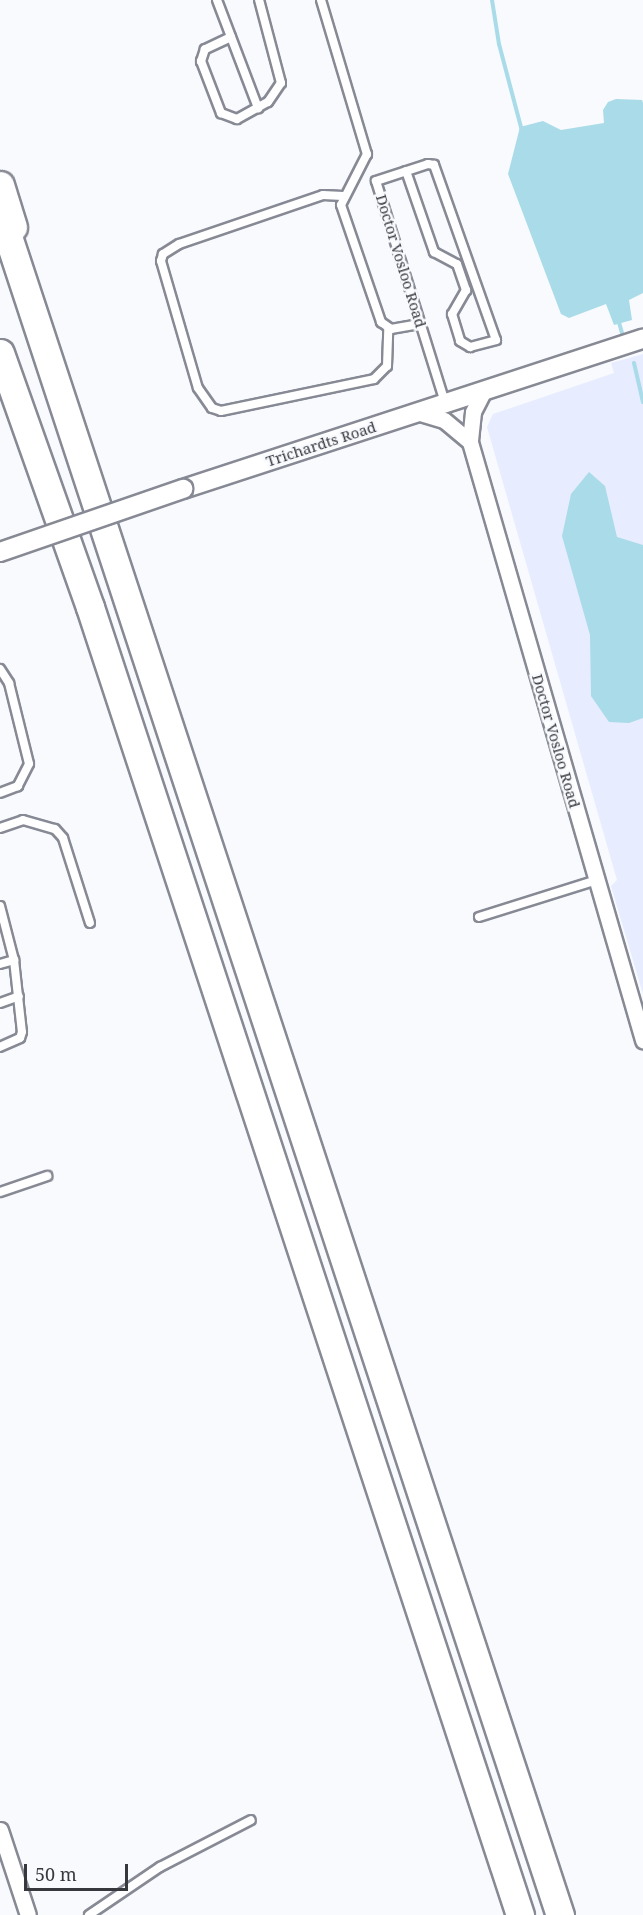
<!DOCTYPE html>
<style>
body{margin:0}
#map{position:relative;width:643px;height:1915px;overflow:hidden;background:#f8fafe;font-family:"Noto Serif",serif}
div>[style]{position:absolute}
.built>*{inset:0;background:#e7ecff}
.water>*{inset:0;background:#a9dbe8}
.stream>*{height:4px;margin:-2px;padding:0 2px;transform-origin:2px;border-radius:2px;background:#a9dbe8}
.roads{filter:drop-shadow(2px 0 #878a94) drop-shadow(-2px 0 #878a94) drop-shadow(0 2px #878a94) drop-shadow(0 -2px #878a94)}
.service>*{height:8px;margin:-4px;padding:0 4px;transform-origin:4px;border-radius:4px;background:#fff}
.minor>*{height:15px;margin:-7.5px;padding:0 7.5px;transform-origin:7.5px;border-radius:7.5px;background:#fff}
.tertiary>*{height:18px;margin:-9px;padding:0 9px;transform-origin:9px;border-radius:9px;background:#fff}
.motorway>*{height:27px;margin:-13.5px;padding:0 13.5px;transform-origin:13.5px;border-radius:13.5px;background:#fff}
.bridges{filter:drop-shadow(2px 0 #878a94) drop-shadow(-2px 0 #878a94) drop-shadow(0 2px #878a94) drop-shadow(0 -2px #878a94)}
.tertiary-bridge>*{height:18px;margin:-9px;padding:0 9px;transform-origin:9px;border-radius:9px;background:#fff}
span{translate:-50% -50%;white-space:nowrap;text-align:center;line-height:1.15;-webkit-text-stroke:5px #f8fafe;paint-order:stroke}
.street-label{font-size:15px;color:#37383d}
.scale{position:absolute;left:24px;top:1864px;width:104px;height:27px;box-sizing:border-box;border:3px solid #37383d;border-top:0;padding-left:8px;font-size:18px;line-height:21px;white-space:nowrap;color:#37383d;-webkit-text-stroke:4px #f8fafe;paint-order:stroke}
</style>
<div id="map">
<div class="built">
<div style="clip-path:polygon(643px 354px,643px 994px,611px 886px,617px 880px,487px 427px,493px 414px,614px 373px,611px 363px)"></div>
</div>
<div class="water">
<div style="clip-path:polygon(616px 99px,642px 100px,643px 103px,643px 293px,629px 300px,632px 320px,614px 325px,606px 304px,569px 318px,561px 314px,508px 174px,520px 127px,543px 121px,561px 130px,604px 123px,603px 110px,608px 102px)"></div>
<div style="clip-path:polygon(589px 472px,605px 486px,617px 537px,643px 545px,643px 718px,629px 723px,609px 722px,591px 696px,590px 635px,562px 536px,571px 494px)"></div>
</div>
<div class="stream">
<div style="left:492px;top:0;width:45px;rotate:81deg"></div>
<div style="left:499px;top:44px;width:90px;rotate:75.2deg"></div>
<div style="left:618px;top:319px;width:15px;rotate:74deg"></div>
<div style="left:634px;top:363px;width:40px;rotate:77deg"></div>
</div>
<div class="roads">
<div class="service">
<div style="left:217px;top:0;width:116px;rotate:69.2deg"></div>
<div style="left:321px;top:0;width:161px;rotate:73.4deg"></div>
<div style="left:367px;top:154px;width:57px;rotate:117deg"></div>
<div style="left:341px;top:205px;width:124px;rotate:71.1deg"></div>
<div style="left:381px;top:322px;width:12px;rotate:35deg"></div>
<div style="left:391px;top:329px;width:29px;rotate:-10deg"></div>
<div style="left:231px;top:37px;width:29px;rotate:155deg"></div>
<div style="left:205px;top:49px;width:13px;rotate:108deg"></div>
<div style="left:201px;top:61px;width:56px;rotate:69deg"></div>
<div style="left:221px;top:113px;width:17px;rotate:21deg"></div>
<div style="left:237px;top:119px;width:35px;rotate:-29deg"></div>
<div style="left:268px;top:102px;width:23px;rotate:-56deg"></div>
<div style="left:281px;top:83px;width:86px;rotate:-104.8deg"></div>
<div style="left:406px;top:171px;width:86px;rotate:70.9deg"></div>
<div style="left:434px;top:252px;width:26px;rotate:28deg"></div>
<div style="left:457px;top:264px;width:28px;rotate:71deg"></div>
<div style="left:466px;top:290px;width:28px;rotate:120deg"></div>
<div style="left:452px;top:314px;width:28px;rotate:73deg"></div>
<div style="left:460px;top:341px;width:12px;rotate:31deg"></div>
<div style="left:470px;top:347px;width:27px;rotate:-15deg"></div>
<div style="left:496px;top:340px;width:186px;rotate:-109.5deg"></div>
<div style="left:434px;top:165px;width:6px;rotate:-171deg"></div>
<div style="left:428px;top:164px;width:55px;rotate:161.9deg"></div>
<div style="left:376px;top:181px;width:232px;rotate:72.7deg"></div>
<div style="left:343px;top:196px;width:20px;rotate:-177deg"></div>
<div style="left:323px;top:195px;width:152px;rotate:161.2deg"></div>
<div style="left:179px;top:244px;width:19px;rotate:148deg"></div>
<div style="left:163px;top:254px;width:7px;rotate:106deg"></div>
<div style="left:161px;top:261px;width:132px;rotate:73.8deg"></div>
<div style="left:198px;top:388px;width:24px;rotate:55deg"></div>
<div style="left:212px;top:408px;width:9px;rotate:18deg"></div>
<div style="left:221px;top:411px;width:156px;rotate:-11.8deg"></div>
<div style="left:374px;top:379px;width:18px;rotate:-45deg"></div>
<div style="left:387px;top:366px;width:38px;rotate:-88deg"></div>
<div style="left:0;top:669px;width:17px;rotate:57deg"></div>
<div style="left:9px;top:683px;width:83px;rotate:76.1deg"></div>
<div style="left:29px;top:764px;width:25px;rotate:117deg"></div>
<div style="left:18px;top:786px;width:19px;rotate:159deg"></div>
<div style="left:0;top:828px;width:24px;rotate:-19deg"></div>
<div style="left:23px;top:820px;width:33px;rotate:16deg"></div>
<div style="left:55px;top:829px;width:12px;rotate:48deg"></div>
<div style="left:63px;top:838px;width:89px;rotate:72.4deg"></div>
<div style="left:0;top:906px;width:56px;rotate:75.5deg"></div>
<div style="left:14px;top:960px;width:72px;rotate:83.7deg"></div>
<div style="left:22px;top:1032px;width:6px;rotate:108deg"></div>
<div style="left:20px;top:1038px;width:22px;rotate:156deg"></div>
<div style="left:479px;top:917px;width:124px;rotate:-17.4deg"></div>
<div style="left:0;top:964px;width:15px;rotate:-16deg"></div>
<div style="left:0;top:1003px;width:20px;rotate:-20deg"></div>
<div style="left:0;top:1192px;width:50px;rotate:-18.8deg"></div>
<div style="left:89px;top:1915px;width:86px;rotate:-34.1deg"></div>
<div style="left:160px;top:1867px;width:102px;rotate:-27.3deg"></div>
</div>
<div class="minor">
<div style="left:483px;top:392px;width:22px;rotate:117deg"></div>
<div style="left:473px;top:412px;width:30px;rotate:96deg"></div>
<div style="left:470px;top:442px;width:623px;rotate:73.86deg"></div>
<div style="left:417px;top:412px;width:28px;rotate:17deg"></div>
<div style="left:444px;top:420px;width:34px;rotate:40deg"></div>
<div style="left:0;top:1830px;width:89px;rotate:71.8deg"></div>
</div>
<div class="tertiary">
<div style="left:183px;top:489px;width:484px;rotate:-18.1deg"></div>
</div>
<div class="motorway">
<div style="left:0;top:185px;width:44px;rotate:72.8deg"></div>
<div style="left:0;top:212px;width:1793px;rotate:71.8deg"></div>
<div style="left:0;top:353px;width:269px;rotate:70.5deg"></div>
<div style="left:90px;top:607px;width:1377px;rotate:71.8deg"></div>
</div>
</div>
<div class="bridges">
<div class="tertiary-bridge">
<div style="left:0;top:552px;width:194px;rotate:-19deg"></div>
</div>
</div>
<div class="street-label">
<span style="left:401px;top:261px;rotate:73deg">Doctor Vosloo Road</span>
<span style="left:321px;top:444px;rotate:-18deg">Trichardts Road</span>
<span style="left:556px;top:741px;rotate:74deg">Doctor Vosloo Road</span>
</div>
<div class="scale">50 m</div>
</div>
